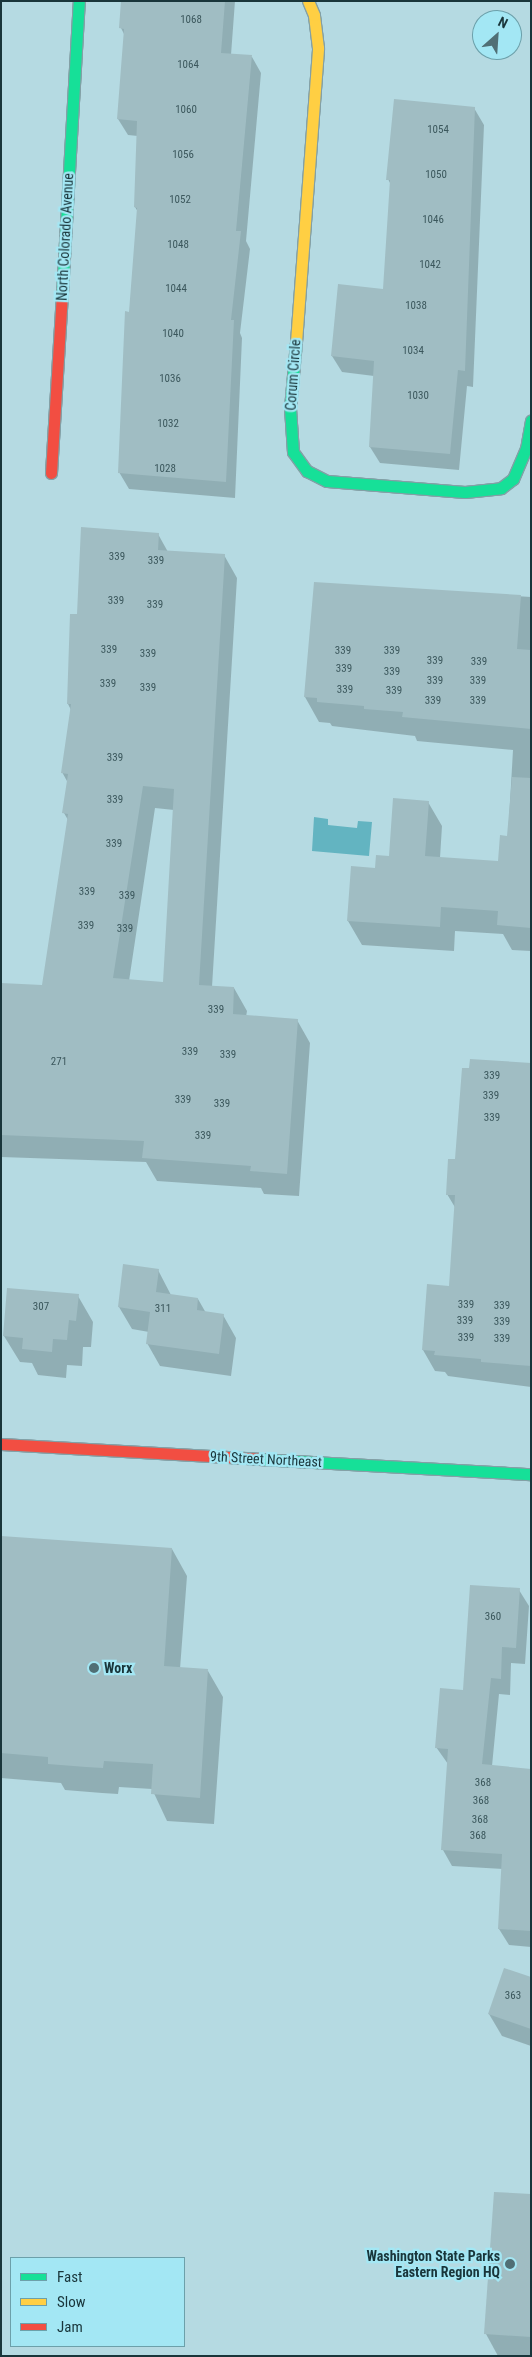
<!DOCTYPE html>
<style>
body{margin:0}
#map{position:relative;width:532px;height:2357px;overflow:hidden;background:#b5dae2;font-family:"Roboto Condensed",sans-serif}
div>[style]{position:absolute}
.water>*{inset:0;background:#63b4c1}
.shadow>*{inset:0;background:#0003}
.building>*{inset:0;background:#a0bdc3}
.roads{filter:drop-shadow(1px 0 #83a0a6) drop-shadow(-1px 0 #83a0a6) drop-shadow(0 1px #83a0a6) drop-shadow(0 -1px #83a0a6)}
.fast>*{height:11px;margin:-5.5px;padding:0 5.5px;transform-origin:5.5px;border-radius:5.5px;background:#16e098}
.slow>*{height:11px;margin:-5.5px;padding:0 5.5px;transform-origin:5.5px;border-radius:5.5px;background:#ffcf43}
.jam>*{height:11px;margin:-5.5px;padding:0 5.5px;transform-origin:5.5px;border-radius:5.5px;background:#f24e42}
.dots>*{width:14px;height:14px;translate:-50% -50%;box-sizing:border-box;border:2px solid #a3e7f4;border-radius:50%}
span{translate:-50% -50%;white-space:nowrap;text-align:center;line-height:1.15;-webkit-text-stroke:4.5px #a3e7f4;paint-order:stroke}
.number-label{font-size:11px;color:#3b575c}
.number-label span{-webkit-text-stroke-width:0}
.street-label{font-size:14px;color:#19353a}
.poi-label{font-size:14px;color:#19353a;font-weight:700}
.left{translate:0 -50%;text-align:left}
.right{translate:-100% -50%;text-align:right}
.frame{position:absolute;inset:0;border:2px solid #19353a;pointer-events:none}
.legend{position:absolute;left:10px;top:2257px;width:175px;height:90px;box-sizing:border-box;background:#a3e7f4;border:1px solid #6ca0aa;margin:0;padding:6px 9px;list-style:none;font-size:15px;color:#19353a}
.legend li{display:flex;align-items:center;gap:10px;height:25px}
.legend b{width:25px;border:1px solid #6ca0aa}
.north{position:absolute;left:472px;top:10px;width:50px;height:50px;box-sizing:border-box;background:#a3e7f4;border:1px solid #6ca0aa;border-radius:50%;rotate:26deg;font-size:14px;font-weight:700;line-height:20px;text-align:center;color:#19353a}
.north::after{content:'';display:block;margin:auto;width:18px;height:22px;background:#506f75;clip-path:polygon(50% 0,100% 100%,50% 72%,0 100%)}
</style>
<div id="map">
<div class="water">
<div style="clip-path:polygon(314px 817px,328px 819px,328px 825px,357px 828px,358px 821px,372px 822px,369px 856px,312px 851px)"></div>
</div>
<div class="shadow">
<div style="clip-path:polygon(122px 1px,235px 1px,231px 55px,252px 57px,261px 73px,246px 241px,250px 249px,240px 333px,242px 338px,235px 498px,129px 489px,119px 472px,138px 212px,135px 207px,138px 136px,128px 135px,118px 119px,125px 36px,121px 28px)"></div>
<div style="clip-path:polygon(474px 108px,484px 125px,473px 387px,467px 386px,459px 470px,380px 463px,370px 447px,374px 376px,342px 372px,332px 356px,384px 290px,391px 185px,388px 179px)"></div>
<div style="clip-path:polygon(evenodd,158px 534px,168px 552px,224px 555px,237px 578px,212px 987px,234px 988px,247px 1011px,246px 1017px,297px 1020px,310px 1043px,299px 1196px,264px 1194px,261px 1188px,157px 1181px,146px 1162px,1px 1157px,1px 985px,43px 986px,68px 820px,64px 813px,68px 783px,62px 772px,71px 710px,68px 704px,78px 616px,158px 534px,155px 808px,174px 810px,164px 983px,129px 981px,155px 808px)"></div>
<div style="clip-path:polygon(316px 584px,531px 597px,531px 951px,512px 950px,503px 934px,455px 931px,454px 951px,362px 945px,348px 921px,376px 869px,390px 858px,428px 802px,442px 826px,440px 858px,499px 863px,508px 837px,513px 750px,417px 741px,415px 736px,332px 726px,330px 723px,319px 722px,305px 697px)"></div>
<div style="clip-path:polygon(531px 1064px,531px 1387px,448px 1376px,445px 1372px,435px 1371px,423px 1350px,450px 1287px,456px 1209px,447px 1194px,456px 1160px)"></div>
<div style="clip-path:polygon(158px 1270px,171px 1295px,198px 1299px,206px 1313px,223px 1315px,236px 1338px,231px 1376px,160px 1366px,147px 1343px,149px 1332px,132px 1329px,119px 1307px)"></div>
<div style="clip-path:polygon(78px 1296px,93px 1322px,91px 1347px,83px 1347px,82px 1366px,67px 1365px,66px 1378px,38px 1375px,32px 1363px,20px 1362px,4px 1336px)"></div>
<div style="clip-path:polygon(1px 1537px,172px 1549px,187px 1576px,180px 1669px,208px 1671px,223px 1697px,214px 1824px,167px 1821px,152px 1789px,119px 1787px,118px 1794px,102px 1793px,65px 1790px,61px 1783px,1px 1778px)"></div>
<div style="clip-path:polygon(519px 1590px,529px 1606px,525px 1664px,511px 1663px,510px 1695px,499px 1694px,492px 1766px,531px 1770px,531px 1947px,509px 1945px,499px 1929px,503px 1869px,452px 1866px,443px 1850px,448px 1764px,436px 1747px)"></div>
<div style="clip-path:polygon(531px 1978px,531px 2046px,502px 2036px,489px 2014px)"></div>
<div style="clip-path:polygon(531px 2196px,531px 2356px,498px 2356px,486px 2334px)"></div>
</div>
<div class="building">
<div style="clip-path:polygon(121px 1px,225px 1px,221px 53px,252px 55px,236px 231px,241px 231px,231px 320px,234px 320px,226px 482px,118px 473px,125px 311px,129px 312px,137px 208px,134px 207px,137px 121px,117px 119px,124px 29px,119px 28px)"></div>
<div style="clip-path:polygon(394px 99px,475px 107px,465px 371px,458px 370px,450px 454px,369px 447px,374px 361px,331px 356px,338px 284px,383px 289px,390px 180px,386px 180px)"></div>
<div style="clip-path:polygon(evenodd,81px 527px,159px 533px,158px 550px,225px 554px,199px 985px,234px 987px,233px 1014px,298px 1019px,287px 1174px,250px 1171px,251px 1166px,142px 1158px,144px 1141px,1px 1135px,1px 983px,42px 985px,68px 814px,62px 813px,68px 774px,61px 773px,71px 704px,67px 704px,70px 614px,77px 614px,81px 527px,143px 786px,174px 789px,163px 982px,113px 978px,143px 786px)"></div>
<div style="clip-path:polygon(314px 582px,521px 595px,517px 649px,531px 650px,531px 729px,402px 717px,403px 712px,364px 709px,364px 706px,317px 702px,317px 698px,304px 697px)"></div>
<div style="clip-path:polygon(512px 777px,531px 778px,531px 928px,497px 925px,498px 911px,441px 907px,440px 927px,347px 921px,351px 866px,375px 868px,376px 855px,389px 856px,393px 798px,429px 801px,425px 856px,498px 861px,500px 835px,507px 836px)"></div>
<div style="clip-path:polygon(470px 1059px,531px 1063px,531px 1366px,481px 1362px,481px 1359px,434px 1355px,435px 1351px,422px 1350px,427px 1284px,449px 1286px,455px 1195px,446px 1195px,448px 1159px,455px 1159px,462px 1068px,469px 1068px)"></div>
<div style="clip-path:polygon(123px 1264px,159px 1269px,156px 1292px,198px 1298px,197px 1310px,224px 1314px,219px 1354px,146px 1344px,150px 1312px,118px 1307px)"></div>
<div style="clip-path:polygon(7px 1288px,79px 1294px,76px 1321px,69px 1320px,67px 1340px,53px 1339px,52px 1352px,22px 1349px,23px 1338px,3px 1336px)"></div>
<div style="clip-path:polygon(1px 1536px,172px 1548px,164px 1666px,208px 1669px,200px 1798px,151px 1794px,153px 1764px,104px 1761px,103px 1768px,86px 1767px,48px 1764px,48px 1757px,1px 1753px)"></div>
<div style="clip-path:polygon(470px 1585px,520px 1588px,516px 1648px,502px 1647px,501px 1679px,491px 1678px,482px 1764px,531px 1769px,531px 1931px,498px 1929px,502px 1854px,441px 1850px,448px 1749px,435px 1748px,440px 1688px,463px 1690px)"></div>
<div style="clip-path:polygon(504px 1968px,531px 1977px,531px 2029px,488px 2014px)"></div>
<div style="clip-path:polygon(494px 2192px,531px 2194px,531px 2337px,484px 2334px)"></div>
</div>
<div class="roads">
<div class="fast">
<div style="left:62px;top:293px;width:292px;rotate:-86.7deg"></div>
<div style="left:296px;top:342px;width:66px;rotate:95.2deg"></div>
<div style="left:290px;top:408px;width:44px;rotate:86.1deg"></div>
<div style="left:293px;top:452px;width:24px;rotate:54deg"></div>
<div style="left:307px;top:471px;width:22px;rotate:27deg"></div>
<div style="left:327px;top:481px;width:138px;rotate:4.6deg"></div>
<div style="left:465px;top:492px;width:36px;rotate:-6deg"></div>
<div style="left:501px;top:488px;width:15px;rotate:-37deg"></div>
<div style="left:513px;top:479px;width:33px;rotate:-67deg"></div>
<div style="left:526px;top:449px;width:29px;rotate:-80deg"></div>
<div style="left:259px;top:1459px;width:272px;rotate:3.2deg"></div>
</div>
<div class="slow">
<div style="left:296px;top:342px;width:295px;rotate:-85.7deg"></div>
<div style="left:318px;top:48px;width:33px;rotate:-97deg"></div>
<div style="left:314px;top:15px;width:15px;rotate:-113deg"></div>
</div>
<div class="jam">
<div style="left:51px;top:473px;width:180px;rotate:-86.5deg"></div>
<div style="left:1px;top:1444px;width:258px;rotate:3.3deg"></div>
</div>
</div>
<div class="dots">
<div style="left:94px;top:1668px;background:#506f75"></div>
<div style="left:510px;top:2264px;background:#506f75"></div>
</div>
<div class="number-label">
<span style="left:191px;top:20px">1068</span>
<span style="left:188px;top:65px">1064</span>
<span style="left:186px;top:110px">1060</span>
<span style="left:438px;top:130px">1054</span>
<span style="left:183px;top:155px">1056</span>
<span style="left:436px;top:175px">1050</span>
<span style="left:180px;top:200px">1052</span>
<span style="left:433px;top:220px">1046</span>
<span style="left:178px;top:245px">1048</span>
<span style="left:430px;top:265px">1042</span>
<span style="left:176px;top:289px">1044</span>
<span style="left:416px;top:306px">1038</span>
<span style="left:173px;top:334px">1040</span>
<span style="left:413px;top:351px">1034</span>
<span style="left:170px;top:379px">1036</span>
<span style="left:418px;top:396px">1030</span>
<span style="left:168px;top:424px">1032</span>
<span style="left:165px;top:469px">1028</span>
<span style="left:117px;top:557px">339</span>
<span style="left:156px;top:561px">339</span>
<span style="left:116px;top:601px">339</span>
<span style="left:155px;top:605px">339</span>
<span style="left:109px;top:650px">339</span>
<span style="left:343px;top:651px">339</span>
<span style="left:392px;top:651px">339</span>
<span style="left:148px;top:654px">339</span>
<span style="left:435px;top:661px">339</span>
<span style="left:479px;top:662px">339</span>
<span style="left:344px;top:669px">339</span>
<span style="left:392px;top:672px">339</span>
<span style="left:435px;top:681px">339</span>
<span style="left:478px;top:681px">339</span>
<span style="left:108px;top:684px">339</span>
<span style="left:148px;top:688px">339</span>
<span style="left:345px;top:690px">339</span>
<span style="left:394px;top:691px">339</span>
<span style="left:433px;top:701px">339</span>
<span style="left:478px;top:701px">339</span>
<span style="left:115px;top:758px">339</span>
<span style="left:115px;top:800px">339</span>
<span style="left:114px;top:844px">339</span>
<span style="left:87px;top:892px">339</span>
<span style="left:127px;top:896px">339</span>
<span style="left:86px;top:926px">339</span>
<span style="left:125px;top:929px">339</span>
<span style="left:216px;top:1010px">339</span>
<span style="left:190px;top:1052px">339</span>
<span style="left:228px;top:1055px">339</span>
<span style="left:59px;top:1062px">271</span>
<span style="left:492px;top:1076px">339</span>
<span style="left:491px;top:1096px">339</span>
<span style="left:183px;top:1100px">339</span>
<span style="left:222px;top:1104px">339</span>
<span style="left:492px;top:1118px">339</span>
<span style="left:203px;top:1136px">339</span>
<span style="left:466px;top:1305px">339</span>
<span style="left:502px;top:1306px">339</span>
<span style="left:41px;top:1307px">307</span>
<span style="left:163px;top:1309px">311</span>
<span style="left:465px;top:1321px">339</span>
<span style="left:502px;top:1322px">339</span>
<span style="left:466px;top:1338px">339</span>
<span style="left:502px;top:1339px">339</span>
<span style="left:493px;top:1617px">360</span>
<span style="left:483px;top:1783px">368</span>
<span style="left:481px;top:1801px">368</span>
<span style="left:480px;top:1820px">368</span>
<span style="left:478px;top:1836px">368</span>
<span style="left:513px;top:1996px">363</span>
</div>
<div class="street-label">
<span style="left:65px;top:237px;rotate:-87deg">North Colorado Avenue</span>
<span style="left:293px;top:375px;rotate:-86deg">Corum Circle</span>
<span style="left:266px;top:1459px;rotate:3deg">9th Street Northeast</span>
</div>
<div class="poi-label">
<span class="left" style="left:104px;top:1668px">Worx</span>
<span class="right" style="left:500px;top:2264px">Washington State Parks<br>Eastern Region HQ</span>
</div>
<div class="frame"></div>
<ul class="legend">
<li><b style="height:6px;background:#16e098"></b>Fast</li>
<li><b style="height:6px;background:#ffcf43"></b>Slow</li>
<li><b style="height:6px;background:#f24e42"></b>Jam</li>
</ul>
<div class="north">N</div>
</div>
